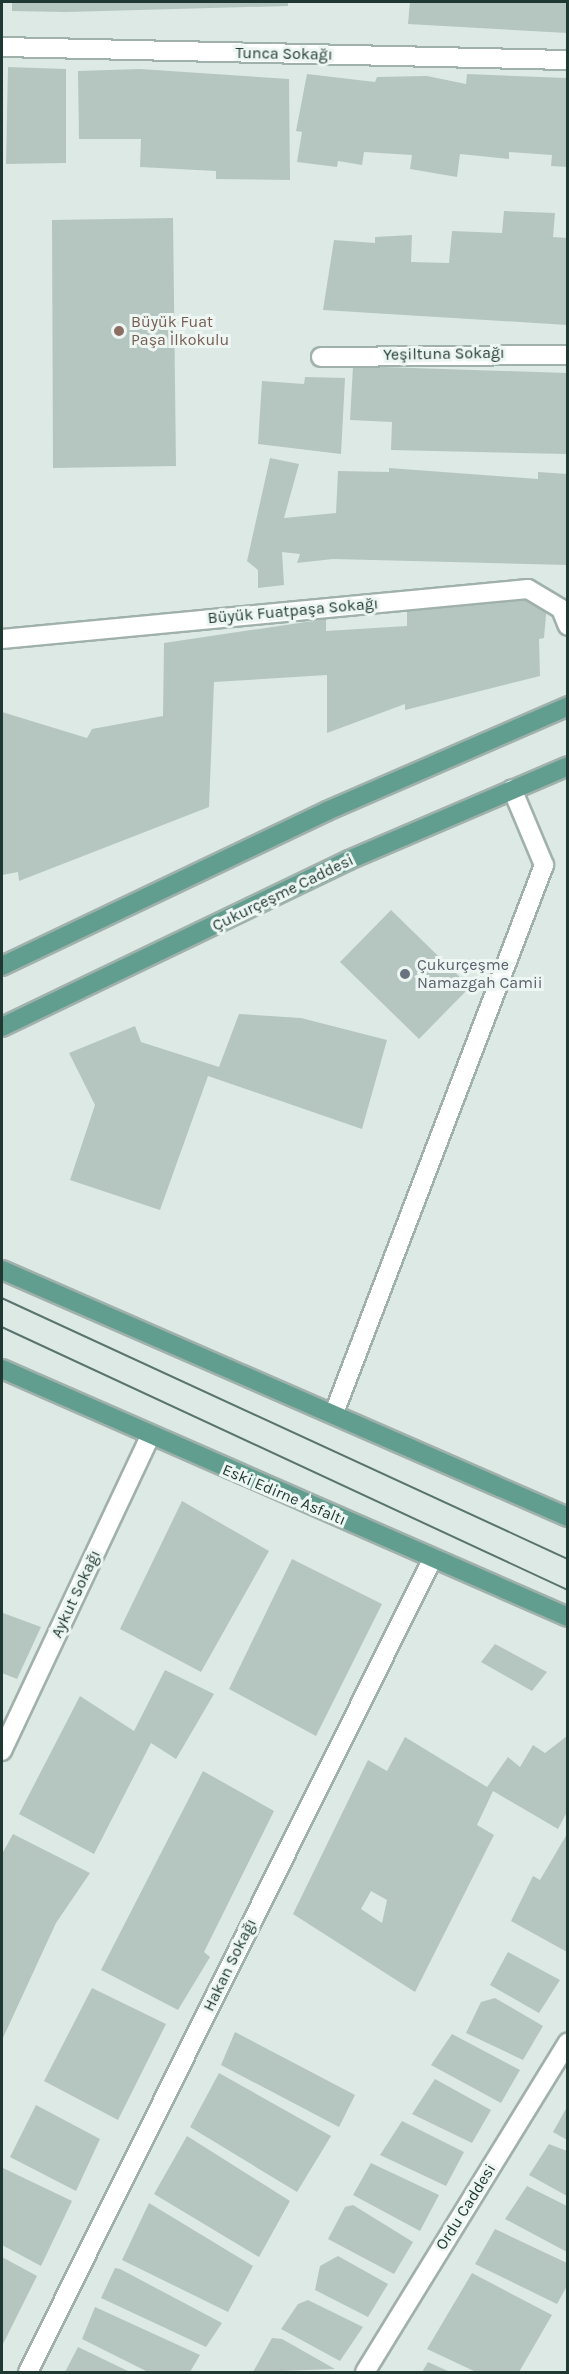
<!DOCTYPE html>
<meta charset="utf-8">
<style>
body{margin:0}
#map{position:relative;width:569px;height:2374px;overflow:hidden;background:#dde9e4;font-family:Karla,sans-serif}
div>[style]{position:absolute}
.building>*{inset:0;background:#b5c6c0}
.roads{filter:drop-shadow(2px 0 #a0b0ab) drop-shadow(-2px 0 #a0b0ab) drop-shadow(0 2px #a0b0ab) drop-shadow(0 -2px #a0b0ab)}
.minor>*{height:18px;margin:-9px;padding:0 9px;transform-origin:9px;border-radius:9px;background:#fff}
.major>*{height:18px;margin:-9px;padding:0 9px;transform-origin:9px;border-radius:9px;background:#619e90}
.tram>*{height:1.5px;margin:-0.75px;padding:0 0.75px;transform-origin:0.75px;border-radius:0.75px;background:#59746d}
.dots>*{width:16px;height:16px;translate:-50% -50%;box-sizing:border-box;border:3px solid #edf6f2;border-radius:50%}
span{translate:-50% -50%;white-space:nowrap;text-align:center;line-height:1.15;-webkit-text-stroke:6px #edf6f2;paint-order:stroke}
.street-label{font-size:16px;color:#1f3832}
.education-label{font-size:16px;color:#785e54}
.left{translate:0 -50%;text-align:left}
.worship-label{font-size:16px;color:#5b616d}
.frame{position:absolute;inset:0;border:3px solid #1f3832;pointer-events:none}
</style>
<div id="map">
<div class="building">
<div style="clip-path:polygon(12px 2px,288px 2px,288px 6px,66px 12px,12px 11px)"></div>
<div style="clip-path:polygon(410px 2px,567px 2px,567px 33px,408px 24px)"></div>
<div style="clip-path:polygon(8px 67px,66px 69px,66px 163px,6px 164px)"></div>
<div style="clip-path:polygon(140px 69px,289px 79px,290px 180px,216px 179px,216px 171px,140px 167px,141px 139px,79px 139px,78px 71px)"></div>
<div style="clip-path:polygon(307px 74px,375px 82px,377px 77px,427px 76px,466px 84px,467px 74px,567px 78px,567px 167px,551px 166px,552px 155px,509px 152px,509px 159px,460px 154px,457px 177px,410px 169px,412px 155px,364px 152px,362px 165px,338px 161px,337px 167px,297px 162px,302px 132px,296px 131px)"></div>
<div style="clip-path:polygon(504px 211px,555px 213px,553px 237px,567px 238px,567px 325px,323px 310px,334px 240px,375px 243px,375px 237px,412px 235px,411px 262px,449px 263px,452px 231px,502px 233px)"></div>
<div style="clip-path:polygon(173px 218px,176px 466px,53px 468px,52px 220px)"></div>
<div style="clip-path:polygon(353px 366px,567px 373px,567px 454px,391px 450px,392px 422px,350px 420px)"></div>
<div style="clip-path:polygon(305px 377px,345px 378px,341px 454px,258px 444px,262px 381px,304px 384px)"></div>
<div style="clip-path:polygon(270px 458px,299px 464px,284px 518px,336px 513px,338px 471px,389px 472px,389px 468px,538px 479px,538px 472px,567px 474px,567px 565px,333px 559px,297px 563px,300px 554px,282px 552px,284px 585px,258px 588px,258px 570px,247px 561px)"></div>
<div style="clip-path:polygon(548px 593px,544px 638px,539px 639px,540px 676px,405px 710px,405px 704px,327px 733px,327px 675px,214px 682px,209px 807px,19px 881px,18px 872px,2px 875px,2px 712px,87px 738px,92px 729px,163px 716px,164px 643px,326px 619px,326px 631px,407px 626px,407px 607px)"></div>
<div style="clip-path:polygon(391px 910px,470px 987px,419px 1039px,340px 962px)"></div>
<div style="clip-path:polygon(239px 1014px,301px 1018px,387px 1040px,362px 1129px,208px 1076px,160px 1210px,70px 1180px,95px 1105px,69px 1053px,135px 1026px,141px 1042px,219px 1067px)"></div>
<div style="clip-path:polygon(182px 1501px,269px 1551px,201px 1672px,120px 1629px)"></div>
<div style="clip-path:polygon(292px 1559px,382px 1604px,316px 1736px,229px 1689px)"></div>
<div style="clip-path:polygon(3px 1613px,41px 1627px,17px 1679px,2px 1673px)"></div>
<div style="clip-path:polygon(495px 1644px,547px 1672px,532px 1691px,481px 1662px)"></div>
<div style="clip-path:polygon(165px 1670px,214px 1694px,176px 1759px,151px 1743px,94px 1854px,19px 1814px,80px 1696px,134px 1731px)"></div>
<div style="clip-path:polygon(evenodd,567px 1736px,567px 1812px,558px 1829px,493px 1791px,477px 1825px,494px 1835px,415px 1992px,293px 1914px,368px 1760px,387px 1771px,405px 1737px,487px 1787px,508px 1757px,520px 1767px,533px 1745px,545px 1753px,567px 1736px,371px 1891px,387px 1900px,382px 1923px,361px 1909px,371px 1891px)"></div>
<div style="clip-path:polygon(203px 1771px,274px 1811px,204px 1952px,210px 1957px,178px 2010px,101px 1970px)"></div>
<div style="clip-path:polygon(13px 1834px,90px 1873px,56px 1923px,2px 2040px,2px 1854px)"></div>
<div style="clip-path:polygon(567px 1834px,567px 1952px,511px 1921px,533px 1876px,540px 1880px)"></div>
<div style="clip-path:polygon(508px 1952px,560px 1980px,539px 2013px,490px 1985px)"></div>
<div style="clip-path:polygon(92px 1988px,166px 2024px,118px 2120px,44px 2081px)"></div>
<div style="clip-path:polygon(495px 1998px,543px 2026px,523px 2060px,466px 2033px,481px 2002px)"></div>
<div style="clip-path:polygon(235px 2032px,355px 2095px,339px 2127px,221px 2065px)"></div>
<div style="clip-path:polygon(452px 2034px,520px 2070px,501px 2103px,431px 2065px)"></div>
<div style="clip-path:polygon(219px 2073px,331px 2136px,297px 2192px,190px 2127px)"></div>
<div style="clip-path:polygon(435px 2079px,491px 2110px,472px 2143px,412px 2114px)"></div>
<div style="clip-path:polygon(36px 2105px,100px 2139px,76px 2191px,10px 2157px)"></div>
<div style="clip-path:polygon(567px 2107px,567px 2140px,553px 2132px)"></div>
<div style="clip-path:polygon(402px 2121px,464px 2152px,446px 2186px,380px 2155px)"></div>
<div style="clip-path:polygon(187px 2136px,290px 2201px,259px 2257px,154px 2194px)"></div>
<div style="clip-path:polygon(549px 2144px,567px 2151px,567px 2196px,529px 2175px)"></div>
<div style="clip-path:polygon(371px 2163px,439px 2195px,420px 2231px,353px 2195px)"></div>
<div style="clip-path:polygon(3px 2168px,72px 2201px,41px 2266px,2px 2245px)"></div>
<div style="clip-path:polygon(527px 2186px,567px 2206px,567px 2252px,505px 2219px)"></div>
<div style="clip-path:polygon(149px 2203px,253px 2266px,228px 2312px,122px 2260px)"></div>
<div style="clip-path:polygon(353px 2205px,413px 2242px,394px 2274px,328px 2239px,345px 2207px)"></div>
<div style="clip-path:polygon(495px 2229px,567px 2263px,567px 2286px,557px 2304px,475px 2264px)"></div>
<div style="clip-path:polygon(338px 2256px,388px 2284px,368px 2317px,315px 2290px,320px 2266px)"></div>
<div style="clip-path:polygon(2px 2257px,37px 2276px,2px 2346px)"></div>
<div style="clip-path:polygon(115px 2268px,120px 2269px,222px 2323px,206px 2347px,101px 2298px)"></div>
<div style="clip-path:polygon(472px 2273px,552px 2315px,519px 2372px,476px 2372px,427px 2349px)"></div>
<div style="clip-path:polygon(308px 2300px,363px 2327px,340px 2361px,281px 2329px,298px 2304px)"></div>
<div style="clip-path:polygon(95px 2307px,200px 2355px,190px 2372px,148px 2372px,82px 2339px)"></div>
<div style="clip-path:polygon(272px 2338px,282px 2339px,335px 2369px,253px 2372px)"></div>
<div style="clip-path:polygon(78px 2347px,130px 2372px,65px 2372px)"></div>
<div style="clip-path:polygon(428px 2362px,450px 2372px,422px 2372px)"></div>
</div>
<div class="roads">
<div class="minor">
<div style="left:2px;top:47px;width:566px;rotate:1.32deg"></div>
<div style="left:321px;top:357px;width:247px;rotate:-0.5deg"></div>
<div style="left:2px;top:639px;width:528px;rotate:-5.43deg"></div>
<div style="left:528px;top:589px;width:39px;rotate:31deg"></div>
<div style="left:561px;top:609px;width:18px;rotate:68deg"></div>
<div style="left:334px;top:1413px;width:587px;rotate:-69.03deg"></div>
<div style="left:544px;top:865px;width:82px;rotate:-112.8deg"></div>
<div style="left:2px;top:1751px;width:347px;rotate:-64.8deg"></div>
<div style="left:28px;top:2372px;width:909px;rotate:-63.55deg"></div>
<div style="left:365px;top:2372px;width:387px;rotate:-58.4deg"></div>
</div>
<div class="major">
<div style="left:2px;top:966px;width:360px;rotate:-25.5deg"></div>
<div style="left:327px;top:811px;width:263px;rotate:-23.5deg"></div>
<div style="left:2px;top:1027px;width:385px;rotate:-25.7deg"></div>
<div style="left:349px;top:860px;width:238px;rotate:-23.2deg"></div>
<div style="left:2px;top:1270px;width:618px;rotate:23.58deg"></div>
<div style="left:2px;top:1369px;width:618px;rotate:23.66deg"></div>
</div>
</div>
<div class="tram">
<div style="left:2px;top:1298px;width:623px;rotate:24.76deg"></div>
<div style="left:2px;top:1327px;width:624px;rotate:24.92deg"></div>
</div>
<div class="dots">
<div style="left:119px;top:331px;background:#8d6e63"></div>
<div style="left:405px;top:974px;background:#6b7280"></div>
</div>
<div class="street-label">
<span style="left:284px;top:54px;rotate:1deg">Tunca Sokağı</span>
<span style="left:444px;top:354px;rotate:-1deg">Yeşiltuna Sokağı</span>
<span style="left:293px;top:611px;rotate:-5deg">Büyük Fuatpaşa Sokağı</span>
<span style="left:283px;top:893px;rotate:-26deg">Çukurçeşme Caddesi</span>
<span style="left:284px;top:1495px;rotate:23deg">Eski Edirne Asfaltı</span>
<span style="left:76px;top:1594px;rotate:-65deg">Aykut Sokağı</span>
<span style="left:230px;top:1965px;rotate:-64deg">Hakan Sokağı</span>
<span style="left:466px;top:2207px;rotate:-58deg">Ordu Caddesi</span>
</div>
<div class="education-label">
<span class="left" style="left:131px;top:331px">Büyük Fuat<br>Paşa İlkokulu</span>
</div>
<div class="worship-label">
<span class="left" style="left:417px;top:974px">Çukurçeşme<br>Namazgah Camii</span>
</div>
<div class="frame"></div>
</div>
